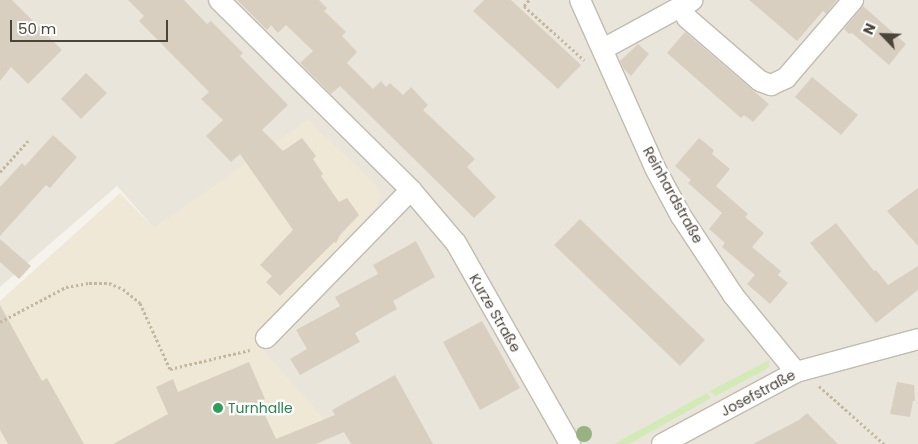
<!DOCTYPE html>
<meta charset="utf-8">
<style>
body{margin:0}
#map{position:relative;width:918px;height:444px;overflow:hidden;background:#f6f3ec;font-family:Poppins,sans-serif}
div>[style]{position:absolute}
.residential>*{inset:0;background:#eae5da}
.education>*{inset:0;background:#efe8d6}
.green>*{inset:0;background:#d2eab5}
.building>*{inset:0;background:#d8cfc1}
.path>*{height:3px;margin-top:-1.5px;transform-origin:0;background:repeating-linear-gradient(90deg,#c4b79f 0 2.5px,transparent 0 5px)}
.roads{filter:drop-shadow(1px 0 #c2bbae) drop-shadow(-1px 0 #c2bbae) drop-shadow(0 1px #c2bbae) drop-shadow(0 -1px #c2bbae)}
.minor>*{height:20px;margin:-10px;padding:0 10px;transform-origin:10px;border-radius:10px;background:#fff}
.trees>*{width:16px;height:16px;margin:-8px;border-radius:50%;background:#97b381}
.dots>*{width:14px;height:14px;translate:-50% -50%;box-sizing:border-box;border:2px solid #fff;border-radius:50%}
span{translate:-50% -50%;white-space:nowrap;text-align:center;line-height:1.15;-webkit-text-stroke:4.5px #fff;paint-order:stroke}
.street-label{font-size:14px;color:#4b4439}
.leisure-label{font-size:14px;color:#27864d}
.left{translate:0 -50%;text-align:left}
.north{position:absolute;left:858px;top:10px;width:50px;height:50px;-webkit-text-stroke:4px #fff;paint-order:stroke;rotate:294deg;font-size:14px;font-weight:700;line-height:20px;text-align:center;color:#4b4439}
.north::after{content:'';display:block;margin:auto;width:18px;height:22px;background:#4b4439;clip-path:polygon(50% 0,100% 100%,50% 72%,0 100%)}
.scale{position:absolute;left:10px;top:20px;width:158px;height:22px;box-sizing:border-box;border:2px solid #4b4439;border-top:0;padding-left:6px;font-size:15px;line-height:18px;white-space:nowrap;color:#4b4439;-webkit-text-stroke:4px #fff;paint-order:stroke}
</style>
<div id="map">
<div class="residential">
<div style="clip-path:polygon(0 0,918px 0,918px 444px,265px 444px,323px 420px,117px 186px,0 287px)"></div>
</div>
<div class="education">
<div style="clip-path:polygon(308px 120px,376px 185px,381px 196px,376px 208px,252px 338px,324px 419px,265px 444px,0 444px,0 301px,120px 193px,154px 228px)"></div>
</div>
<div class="green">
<div style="clip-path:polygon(769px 360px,769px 367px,763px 371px,715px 396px,710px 391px)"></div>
<div style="clip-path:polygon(707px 393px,711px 398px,629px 444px,614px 444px)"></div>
</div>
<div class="building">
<div style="clip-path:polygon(0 0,12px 0,62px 50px,28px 84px,11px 67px,0 81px)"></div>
<div style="clip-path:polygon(128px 0,184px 0,207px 24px,211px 21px,243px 53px,240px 56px,288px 105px,262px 130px,283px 151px,302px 138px,316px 156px,313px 159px,323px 174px,321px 176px,339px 202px,347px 198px,359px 215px,340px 235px,336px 243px,334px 242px,280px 296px,266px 282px,272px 276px,260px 265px,293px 230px,240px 154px,231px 162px,206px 136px,223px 120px,201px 99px,209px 92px,139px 21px,144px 16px)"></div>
<div style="clip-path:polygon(237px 0,319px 0,327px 8px,324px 11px,346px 32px,342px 36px,357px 52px,347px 63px,373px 89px,381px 81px,386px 87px,390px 83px,403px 95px,411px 87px,428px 105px,423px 110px,475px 159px,467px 167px,496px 197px,474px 218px,340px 86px,331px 94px,300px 63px,313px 51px,286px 25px,278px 33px,271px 25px,267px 30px)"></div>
<div style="clip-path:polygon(484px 0,511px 0,581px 65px,558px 89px,473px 11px)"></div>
<div style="clip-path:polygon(749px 0,837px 0,826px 14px,823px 11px,797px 41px)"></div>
<div style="clip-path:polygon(863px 6px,906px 44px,889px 65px,852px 33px,849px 34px,844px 29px)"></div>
<div style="clip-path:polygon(685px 32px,769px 104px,753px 122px,744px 115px,741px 118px,667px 53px)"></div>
<div style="clip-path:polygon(638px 44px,649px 54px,631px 76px,624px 69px,620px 61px)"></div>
<div style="clip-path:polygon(86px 73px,107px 93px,81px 119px,61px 99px)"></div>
<div style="clip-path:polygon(812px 77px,858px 115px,841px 135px,795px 97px)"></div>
<div style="clip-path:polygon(53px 135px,77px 157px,50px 188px,46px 185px,0 236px,0 187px,22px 163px,25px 166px)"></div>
<div style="clip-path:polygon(699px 138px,714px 150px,712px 154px,730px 169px,716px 186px,748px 214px,745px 217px,764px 233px,752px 247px,781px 271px,778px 275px,788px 283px,770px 304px,747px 284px,755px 275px,722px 247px,725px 243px,709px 229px,722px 213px,688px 183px,691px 180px,675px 166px)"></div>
<div style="clip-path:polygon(918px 188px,918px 246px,887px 211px)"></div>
<div style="clip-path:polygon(580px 219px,705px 340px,680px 366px,554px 245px)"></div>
<div style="clip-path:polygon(836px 223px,874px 271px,876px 270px,888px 285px,918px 266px,918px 290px,876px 323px,810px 243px)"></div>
<div style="clip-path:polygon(0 239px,31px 266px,19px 279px,0 262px)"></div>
<div style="clip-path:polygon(416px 241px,435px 277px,393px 301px,397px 309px,355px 333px,360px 342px,300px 375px,290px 359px,307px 349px,296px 330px,340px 306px,335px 297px,378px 274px,373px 265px)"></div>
<div style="clip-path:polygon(0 305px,42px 381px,47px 378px,84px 444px,8px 444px,0 430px)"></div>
<div style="clip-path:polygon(482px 321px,520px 388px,480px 410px,443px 342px)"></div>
<div style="clip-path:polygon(249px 362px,265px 399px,259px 402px,276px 439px,335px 415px,332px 410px,395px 375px,433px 444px,351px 444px,344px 432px,316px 444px,113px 444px,168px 414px,156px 387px,173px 379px,178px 392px)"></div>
<div style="clip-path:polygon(897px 382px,914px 385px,915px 401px,913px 401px,910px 417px,890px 414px)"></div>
<div style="clip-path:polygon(807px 413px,838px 444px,753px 444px,799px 420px)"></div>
</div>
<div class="path">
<div style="left:529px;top:0;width:8px;rotate:130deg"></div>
<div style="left:524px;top:6px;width:81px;rotate:42deg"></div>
<div style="left:0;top:172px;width:42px;rotate:-47.9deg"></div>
<div style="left:0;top:322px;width:75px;rotate:-27.9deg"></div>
<div style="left:66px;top:287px;width:23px;rotate:-10deg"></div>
<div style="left:89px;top:283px;width:20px"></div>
<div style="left:109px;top:283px;width:15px;rotate:23deg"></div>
<div style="left:123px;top:289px;width:22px;rotate:39deg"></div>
<div style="left:140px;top:303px;width:72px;rotate:65.6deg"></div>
<div style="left:170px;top:369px;width:82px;rotate:-13.4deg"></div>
<div style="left:819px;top:386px;width:87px;rotate:41.7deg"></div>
</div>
<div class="roads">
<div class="minor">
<div style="left:219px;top:0;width:270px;rotate:44.7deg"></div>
<div style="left:411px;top:190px;width:70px;rotate:49.7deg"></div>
<div style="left:456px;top:243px;width:231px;rotate:60.4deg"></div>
<div style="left:580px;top:0;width:184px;rotate:65.9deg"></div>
<div style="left:655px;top:168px;width:55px;rotate:61.6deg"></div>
<div style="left:681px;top:216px;width:95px;rotate:56.6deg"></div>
<div style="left:733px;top:295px;width:99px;rotate:50.7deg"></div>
<div style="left:681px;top:6px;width:13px;rotate:63deg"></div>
<div style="left:687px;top:18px;width:96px;rotate:40.8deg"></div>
<div style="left:760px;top:81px;width:12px;rotate:20deg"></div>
<div style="left:771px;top:85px;width:17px;rotate:-25deg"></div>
<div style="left:786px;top:78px;width:103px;rotate:-49.3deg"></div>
<div style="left:603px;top:49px;width:102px;rotate:-28.6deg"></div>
<div style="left:266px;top:338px;width:207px;rotate:-45.6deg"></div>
<div style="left:662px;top:444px;width:152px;rotate:-28.2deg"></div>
<div style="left:796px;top:372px;width:126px;rotate:-15.1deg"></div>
</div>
</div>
<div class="trees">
<div style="left:584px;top:434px"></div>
</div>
<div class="dots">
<div style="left:218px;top:408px;background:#2e9e5b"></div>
</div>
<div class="street-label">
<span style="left:673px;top:195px;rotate:61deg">Reinhardstraße</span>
<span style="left:495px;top:313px;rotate:60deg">Kurze Straße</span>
<span style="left:758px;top:393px;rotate:-28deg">Josefstraße</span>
</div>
<div class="leisure-label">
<span class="left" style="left:228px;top:408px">Turnhalle</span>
</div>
<div class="north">N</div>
<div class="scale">50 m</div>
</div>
